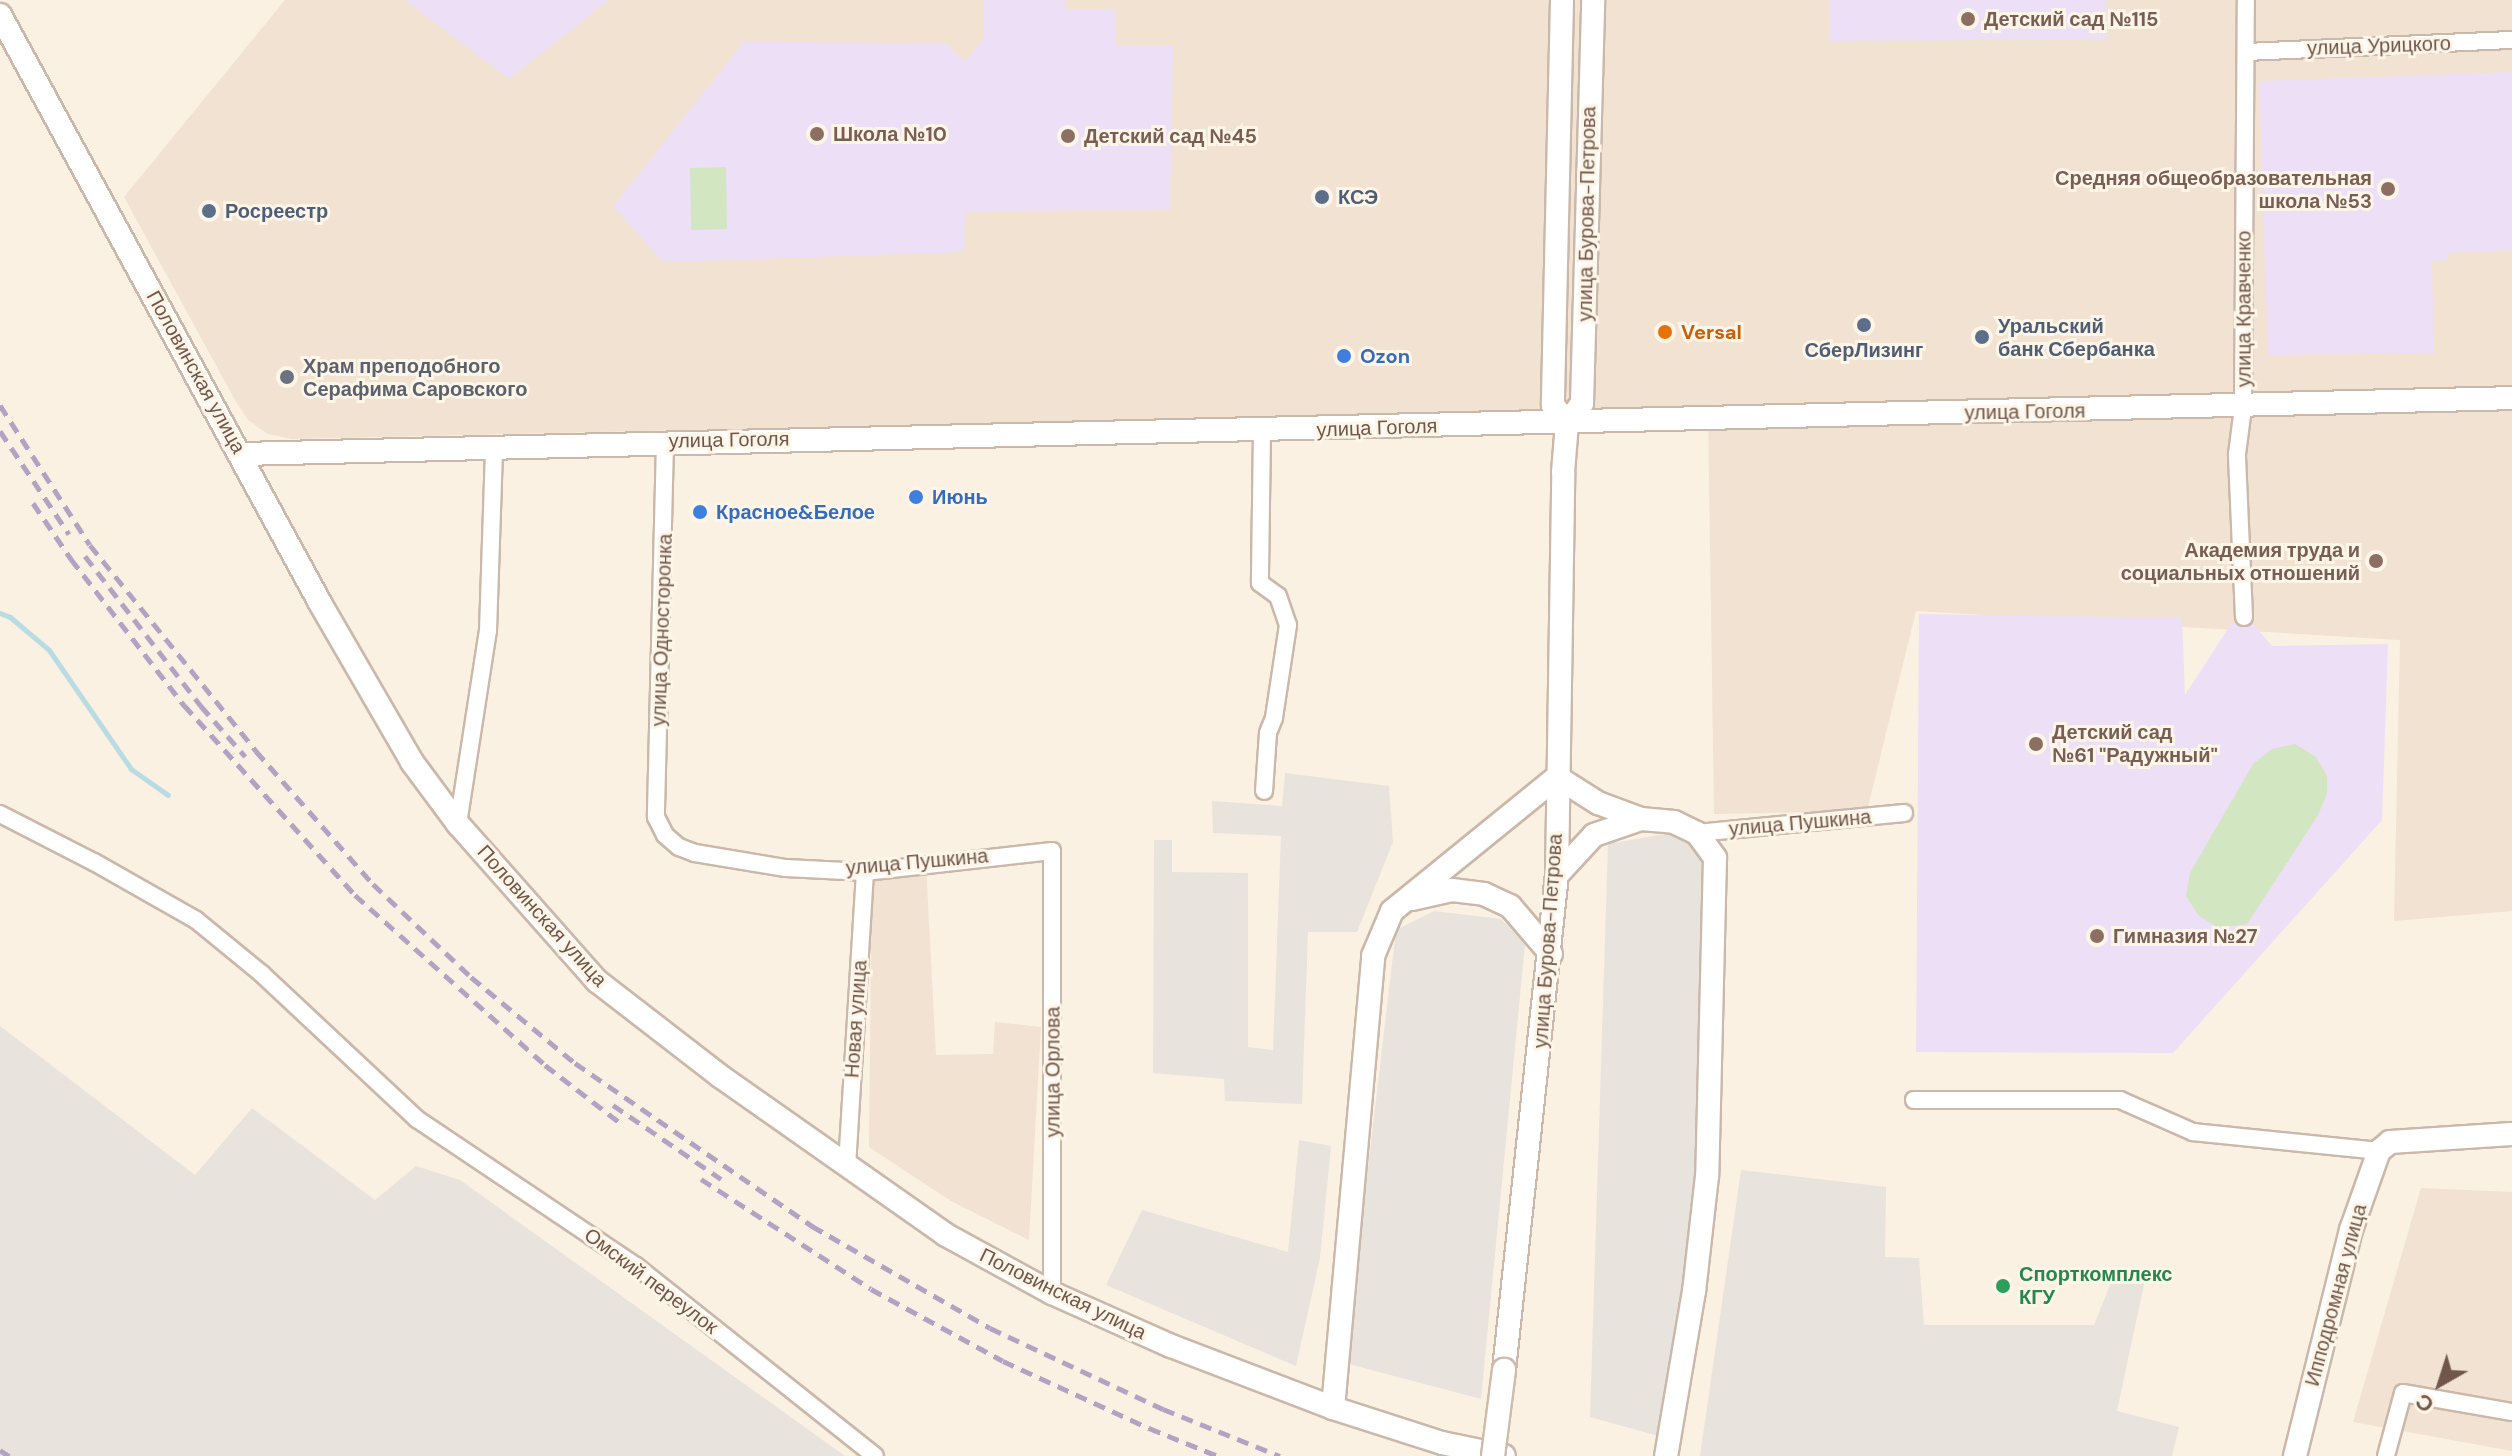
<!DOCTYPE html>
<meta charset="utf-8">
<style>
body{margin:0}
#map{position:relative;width:2512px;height:1456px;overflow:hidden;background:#faf1e3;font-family:"DM Sans",sans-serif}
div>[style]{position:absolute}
.residential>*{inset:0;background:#f1e2d2}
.industrial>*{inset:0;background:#e9e3dd}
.education>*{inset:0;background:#eddff6}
.green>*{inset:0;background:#d2e6c2}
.stream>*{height:5px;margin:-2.5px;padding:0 2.5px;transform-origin:2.5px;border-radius:2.5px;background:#b9dce2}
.roads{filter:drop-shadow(2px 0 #cab8aa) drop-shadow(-2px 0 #cab8aa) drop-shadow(0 2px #cab8aa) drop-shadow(0 -2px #cab8aa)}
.street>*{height:16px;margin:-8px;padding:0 8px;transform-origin:8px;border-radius:8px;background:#fff}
.secondary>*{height:22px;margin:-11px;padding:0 11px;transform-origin:11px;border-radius:11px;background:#fff}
.rail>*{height:5px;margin-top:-2.5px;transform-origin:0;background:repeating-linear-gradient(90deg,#b3a3c2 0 12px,transparent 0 20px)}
.bridges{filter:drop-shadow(2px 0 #cfbaab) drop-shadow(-2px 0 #cfbaab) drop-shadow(0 2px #cfbaab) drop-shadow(0 -2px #cfbaab)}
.secondary-bridge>*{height:22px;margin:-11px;padding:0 11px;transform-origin:11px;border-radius:11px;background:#fff}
.dots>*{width:22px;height:22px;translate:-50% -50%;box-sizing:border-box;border:4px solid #fdf5e8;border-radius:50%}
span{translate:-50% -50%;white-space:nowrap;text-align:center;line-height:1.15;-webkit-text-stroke:6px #fdf5e8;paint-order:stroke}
.education-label{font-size:20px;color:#785e54;font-weight:700}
.left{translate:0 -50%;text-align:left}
.right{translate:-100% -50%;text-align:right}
.street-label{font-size:20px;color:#70574b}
.service-label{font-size:20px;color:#4e5e75;font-weight:700}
.food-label{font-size:20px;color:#c56008;font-weight:700}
.shop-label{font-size:20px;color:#366cbe;font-weight:700}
.worship-label{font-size:20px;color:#5b616d;font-weight:700}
.leisure-label{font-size:20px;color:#27864d;font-weight:700}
.north{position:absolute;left:2400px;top:1344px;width:80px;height:80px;-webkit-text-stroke:6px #fdf5e8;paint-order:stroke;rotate:219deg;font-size:22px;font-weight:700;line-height:32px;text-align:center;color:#70574b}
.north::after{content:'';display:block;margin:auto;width:28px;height:36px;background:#70574b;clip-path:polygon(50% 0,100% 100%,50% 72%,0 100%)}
</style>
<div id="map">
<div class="residential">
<div style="clip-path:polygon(285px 0,2512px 0,2512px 911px,2394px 921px,2400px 640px,1916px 611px,1867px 811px,1714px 814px,1708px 407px,292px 439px,268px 434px,248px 420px,235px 400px,124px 197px)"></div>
<div style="clip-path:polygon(926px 865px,936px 1055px,993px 1054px,995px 1022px,1041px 1027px,1029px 1240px,951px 1201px,869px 1147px,872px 867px)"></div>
<div style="clip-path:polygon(2421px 1188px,2512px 1192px,2512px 1451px,2353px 1422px)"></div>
</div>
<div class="industrial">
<div style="clip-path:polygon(1285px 773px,1389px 786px,1393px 842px,1357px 932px,1308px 932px,1302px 1104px,1225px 1101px,1224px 1079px,1153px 1073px,1154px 840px,1172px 840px,1172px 872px,1248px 873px,1248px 1047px,1273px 1050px,1281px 836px,1213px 833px,1212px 801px,1282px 806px)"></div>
<div style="clip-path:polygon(1671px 833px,1705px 853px,1700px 1171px,1662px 1437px,1590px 1417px,1608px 844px)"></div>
<div style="clip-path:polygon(1434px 911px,1501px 919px,1525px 944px,1481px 1399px,1345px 1363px,1396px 930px)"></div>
<div style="clip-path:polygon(0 1026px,195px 1175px,252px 1108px,375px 1200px,416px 1166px,460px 1180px,845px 1456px,0 1456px)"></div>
<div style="clip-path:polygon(1299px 1140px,1331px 1146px,1320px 1258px,1296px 1366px,1106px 1285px,1142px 1210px,1288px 1252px)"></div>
<div style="clip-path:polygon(1741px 1170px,1886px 1187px,1885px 1257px,1919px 1258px,1924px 1325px,2094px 1325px,2115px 1272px,2145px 1280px,2117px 1411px,2179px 1427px,2172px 1456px,1700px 1456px)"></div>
</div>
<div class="education">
<div style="clip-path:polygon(405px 0,609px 0,509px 79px)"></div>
<div style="clip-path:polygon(984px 0,1065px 0,1065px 9px,1115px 9px,1115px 46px,1173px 46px,1170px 210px,965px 211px,964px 252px,663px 262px,613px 206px,744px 42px,946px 43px,965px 62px,984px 38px)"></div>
<div style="clip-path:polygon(1829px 0,2106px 0,2107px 39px,1830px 41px)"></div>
<div style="clip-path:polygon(2512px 72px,2512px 250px,2448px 253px,2448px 260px,2432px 261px,2434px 353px,2268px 355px,2259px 81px)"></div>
<div style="clip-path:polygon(1919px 614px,2182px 618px,2185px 695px,2231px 624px,2253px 624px,2272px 646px,2388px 644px,2382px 820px,2173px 1053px,1916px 1052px)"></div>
</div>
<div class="green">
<div style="clip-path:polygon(726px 167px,727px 229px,691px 230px,690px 168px)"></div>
<div style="clip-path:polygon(2295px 744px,2316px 757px,2327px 776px,2327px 794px,2317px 817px,2247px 924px,2219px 928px,2199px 916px,2186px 896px,2190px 873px,2253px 764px,2272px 749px)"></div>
</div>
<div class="stream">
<div style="left:0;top:613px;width:11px;rotate:22deg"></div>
<div style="left:10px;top:617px;width:51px;rotate:40.2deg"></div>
<div style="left:49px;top:650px;width:145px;rotate:55.4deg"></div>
<div style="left:131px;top:769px;width:45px;rotate:35.1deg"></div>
</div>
<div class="roads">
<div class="street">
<div style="left:2246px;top:52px;width:266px;rotate:-2.6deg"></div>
<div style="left:1262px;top:431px;width:152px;rotate:90.8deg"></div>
<div style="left:1260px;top:583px;width:22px;rotate:36deg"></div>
<div style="left:1278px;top:596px;width:31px;rotate:71deg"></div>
<div style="left:1288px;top:625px;width:94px;rotate:98.6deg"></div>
<div style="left:1274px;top:718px;width:16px;rotate:112deg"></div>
<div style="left:1268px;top:733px;width:58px;rotate:93.9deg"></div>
<div style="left:665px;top:442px;width:375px;rotate:91.4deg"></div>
<div style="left:656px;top:817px;width:20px;rotate:63deg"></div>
<div style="left:665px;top:835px;width:18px;rotate:41deg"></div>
<div style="left:679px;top:847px;width:17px;rotate:21deg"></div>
<div style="left:695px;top:853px;width:92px;rotate:9.4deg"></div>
<div style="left:786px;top:868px;width:79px;rotate:2.9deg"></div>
<div style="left:865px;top:872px;width:188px;rotate:-6.4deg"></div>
<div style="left:1052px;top:851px;width:442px;rotate:90deg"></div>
<div style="left:2244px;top:617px;width:163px;rotate:-92.5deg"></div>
<div style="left:2237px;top:454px;width:46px;rotate:-82.6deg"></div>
<div style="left:2243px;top:408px;width:408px;rotate:-89.6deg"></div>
<div style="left:0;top:814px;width:106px;rotate:27.1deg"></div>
<div style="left:94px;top:862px;width:117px;rotate:29.6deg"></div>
<div style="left:196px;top:920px;width:85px;rotate:39.3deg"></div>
<div style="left:262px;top:974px;width:212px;rotate:43.1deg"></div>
<div style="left:417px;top:1119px;width:264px;rotate:33.9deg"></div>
<div style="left:636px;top:1266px;width:305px;rotate:38.5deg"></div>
<div style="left:458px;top:824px;width:195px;rotate:-81.2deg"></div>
<div style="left:488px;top:631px;width:181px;rotate:-88.1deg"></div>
<div style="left:1697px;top:833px;width:208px;rotate:-5.5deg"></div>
<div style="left:1914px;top:1100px;width:206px"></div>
<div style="left:2120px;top:1100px;width:80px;rotate:23.7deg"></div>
<div style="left:2193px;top:1132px;width:187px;rotate:5.8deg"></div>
<div style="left:847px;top:1166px;width:295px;rotate:-86.5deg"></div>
<div style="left:2386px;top:1456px;width:65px;rotate:-74.9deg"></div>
<div style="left:2403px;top:1393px;width:111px;rotate:9.9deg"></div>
</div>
<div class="secondary">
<div style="left:1562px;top:0;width:405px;rotate:91.3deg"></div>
<div style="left:1553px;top:405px;width:23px;rotate:52deg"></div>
<div style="left:0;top:15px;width:669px;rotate:61.44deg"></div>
<div style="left:320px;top:603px;width:184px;rotate:59.9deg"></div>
<div style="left:412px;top:762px;width:77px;rotate:53.4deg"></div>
<div style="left:458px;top:824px;width:210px;rotate:48.5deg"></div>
<div style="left:597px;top:981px;width:155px;rotate:37.7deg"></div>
<div style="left:720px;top:1076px;width:276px;rotate:35.1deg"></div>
<div style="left:946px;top:1235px;width:121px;rotate:28.7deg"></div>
<div style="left:1052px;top:1293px;width:130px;rotate:24deg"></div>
<div style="left:1171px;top:1346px;width:173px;rotate:20.9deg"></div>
<div style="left:1333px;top:1408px;width:114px;rotate:17.8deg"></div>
<div style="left:1442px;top:1443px;width:63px;rotate:11.8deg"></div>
<div style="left:242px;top:454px;width:2271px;rotate:-1.41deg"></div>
<div style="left:1557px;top:777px;width:49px;rotate:32.4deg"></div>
<div style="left:1598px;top:803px;width:46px;rotate:20.4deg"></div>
<div style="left:1641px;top:819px;width:33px;rotate:5deg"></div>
<div style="left:1674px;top:822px;width:25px;rotate:26deg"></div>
<div style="left:1697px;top:833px;width:31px;rotate:54deg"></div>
<div style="left:1715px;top:858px;width:318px;rotate:91.4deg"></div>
<div style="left:1707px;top:1176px;width:116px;rotate:96.4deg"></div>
<div style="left:1694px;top:1291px;width:167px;rotate:99.6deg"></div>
<div style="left:1557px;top:875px;width:54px;rotate:-47.2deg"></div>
<div style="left:1594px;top:835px;width:50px;rotate:-18.8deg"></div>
<div style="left:1412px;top:899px;width:41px;rotate:-12.7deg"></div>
<div style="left:1452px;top:890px;width:32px;rotate:7deg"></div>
<div style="left:1484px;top:894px;width:29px;rotate:25deg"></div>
<div style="left:1510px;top:906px;width:63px;rotate:49.5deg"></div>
<div style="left:1504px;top:1370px;width:498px;rotate:-83.9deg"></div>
<div style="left:1557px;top:875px;width:403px;rotate:-89.1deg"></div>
<div style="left:1563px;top:472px;width:49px;rotate:-85.3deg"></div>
<div style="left:1567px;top:423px;width:25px;rotate:-53deg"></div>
<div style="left:1582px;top:403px;width:403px;rotate:-88.4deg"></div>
<div style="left:1333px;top:1408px;width:454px;rotate:-84.9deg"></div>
<div style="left:1373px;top:956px;width:49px;rotate:-67.1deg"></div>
<div style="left:1392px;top:911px;width:213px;rotate:-39.1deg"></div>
<div style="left:2295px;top:1456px;width:233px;rotate:-76.1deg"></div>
<div style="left:2351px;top:1230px;width:84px;rotate:-70.5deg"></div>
<div style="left:2379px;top:1151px;width:14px;rotate:-39deg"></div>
<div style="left:2390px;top:1142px;width:122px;rotate:-3.8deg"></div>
</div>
</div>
<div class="rail">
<div style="left:0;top:405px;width:166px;rotate:57.3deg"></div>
<div style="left:90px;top:545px;width:265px;rotate:51.1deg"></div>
<div style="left:256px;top:751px;width:177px;rotate:48.7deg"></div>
<div style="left:373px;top:884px;width:135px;rotate:43.5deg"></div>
<div style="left:471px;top:977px;width:135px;rotate:39.6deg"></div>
<div style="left:575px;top:1063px;width:288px;rotate:34.5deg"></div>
<div style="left:812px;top:1226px;width:205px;rotate:29.8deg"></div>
<div style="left:990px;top:1328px;width:191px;rotate:25.1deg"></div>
<div style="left:1163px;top:1409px;width:126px;rotate:21.9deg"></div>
<div style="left:0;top:431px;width:124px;rotate:56.2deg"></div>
<div style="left:33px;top:503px;width:68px;rotate:55.8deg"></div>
<div style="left:71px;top:559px;width:185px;rotate:52.3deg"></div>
<div style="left:184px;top:705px;width:256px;rotate:48deg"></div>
<div style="left:355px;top:895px;width:255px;rotate:41.8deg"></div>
<div style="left:545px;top:1065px;width:93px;rotate:37.6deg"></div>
<div style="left:85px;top:556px;width:190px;rotate:52.3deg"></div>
<div style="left:201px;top:706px;width:67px;rotate:48.7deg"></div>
<div style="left:613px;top:1105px;width:131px;rotate:34.4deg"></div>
<div style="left:701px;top:1179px;width:202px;rotate:32.9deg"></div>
<div style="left:871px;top:1289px;width:150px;rotate:28.6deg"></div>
<div style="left:1003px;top:1361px;width:161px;rotate:24.7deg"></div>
<div style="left:1149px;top:1428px;width:74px;rotate:22.1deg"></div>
<div style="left:0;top:1450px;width:11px;rotate:34deg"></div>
</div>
<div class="bridges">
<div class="secondary-bridge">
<div style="left:1493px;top:1456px;width:87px;rotate:-82.7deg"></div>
</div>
</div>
<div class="dots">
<div style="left:1968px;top:19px;background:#8d6e63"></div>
<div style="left:817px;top:134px;background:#8d6e63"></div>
<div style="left:1068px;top:136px;background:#8d6e63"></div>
<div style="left:2388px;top:189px;background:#8d6e63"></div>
<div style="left:1322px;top:197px;background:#5c6f8a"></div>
<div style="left:209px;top:211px;background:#5c6f8a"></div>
<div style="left:1864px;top:325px;background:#5c6f8a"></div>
<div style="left:1665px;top:332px;background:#e8710a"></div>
<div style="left:1982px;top:337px;background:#5c6f8a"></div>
<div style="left:1344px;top:356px;background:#3f7fe0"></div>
<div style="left:287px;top:377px;background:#6b7280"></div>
<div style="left:916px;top:497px;background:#3f7fe0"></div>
<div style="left:700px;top:512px;background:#3f7fe0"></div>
<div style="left:2376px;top:561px;background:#8d6e63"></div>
<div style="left:2036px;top:744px;background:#8d6e63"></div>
<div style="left:2097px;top:936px;background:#8d6e63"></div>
<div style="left:2003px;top:1286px;background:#2e9e5b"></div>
</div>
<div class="education-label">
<span class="left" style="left:1984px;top:19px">Детский сад №115</span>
<span class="left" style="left:833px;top:134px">Школа №10</span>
<span class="left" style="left:1084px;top:136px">Детский сад №45</span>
<span class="right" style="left:2372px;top:190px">Средняя общеобразовательная<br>школа №53</span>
<span class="right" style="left:2360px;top:562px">Академия труда и<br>социальных отношений</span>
<span class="left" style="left:2052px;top:744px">Детский сад<br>№61 "Радужный"</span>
<span class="left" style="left:2113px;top:936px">Гимназия №27</span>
</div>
<div class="street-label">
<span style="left:2379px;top:46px;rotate:-2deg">улица Урицкого</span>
<span style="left:1587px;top:214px;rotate:-89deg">улица Бурова-Петрова</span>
<span style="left:2244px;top:309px;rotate:-90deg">улица Кравченко</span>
<span style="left:196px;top:372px;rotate:61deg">Половинская улица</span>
<span style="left:2025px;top:412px;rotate:-1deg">улица Гоголя</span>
<span style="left:1377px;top:428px;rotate:-2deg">улица Гоголя</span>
<span style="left:729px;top:440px;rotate:-1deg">улица Гоголя</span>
<span style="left:662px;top:630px;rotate:-88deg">улица Односторонка</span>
<span style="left:1800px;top:823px;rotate:-5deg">улица Пушкина</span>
<span style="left:917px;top:862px;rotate:-5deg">улица Пушкина</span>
<span style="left:542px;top:916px;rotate:48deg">Половинская улица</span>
<span style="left:1548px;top:941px;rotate:-86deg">улица Бурова-Петрова</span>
<span style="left:856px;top:1019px;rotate:-86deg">Новая улица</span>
<span style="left:1053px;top:1072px;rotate:-90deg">улица Орлова</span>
<span style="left:651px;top:1281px;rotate:37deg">Омский переулок</span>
<span style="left:1063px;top:1294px;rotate:26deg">Половинская улица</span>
<span style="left:2336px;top:1295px;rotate:-75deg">Ипподромная улица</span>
</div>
<div class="service-label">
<span class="left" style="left:1338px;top:197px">КСЭ</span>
<span class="left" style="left:225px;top:211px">Росреестр</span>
<span class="left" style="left:1998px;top:338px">Уральский<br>банк Сбербанка</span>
<span style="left:1864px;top:350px">СберЛизинг</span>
</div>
<div class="food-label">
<span class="left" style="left:1681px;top:332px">Versal</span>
</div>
<div class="shop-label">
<span class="left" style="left:1360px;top:356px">Ozon</span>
<span class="left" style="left:932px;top:497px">Июнь</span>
<span class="left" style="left:716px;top:512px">Красное&amp;Белое</span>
</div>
<div class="worship-label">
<span class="left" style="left:303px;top:378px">Храм преподобного<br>Серафима Саровского</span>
</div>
<div class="leisure-label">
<span class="left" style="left:2019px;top:1286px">Спорткомплекс<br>КГУ</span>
</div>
<div class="north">С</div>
</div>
